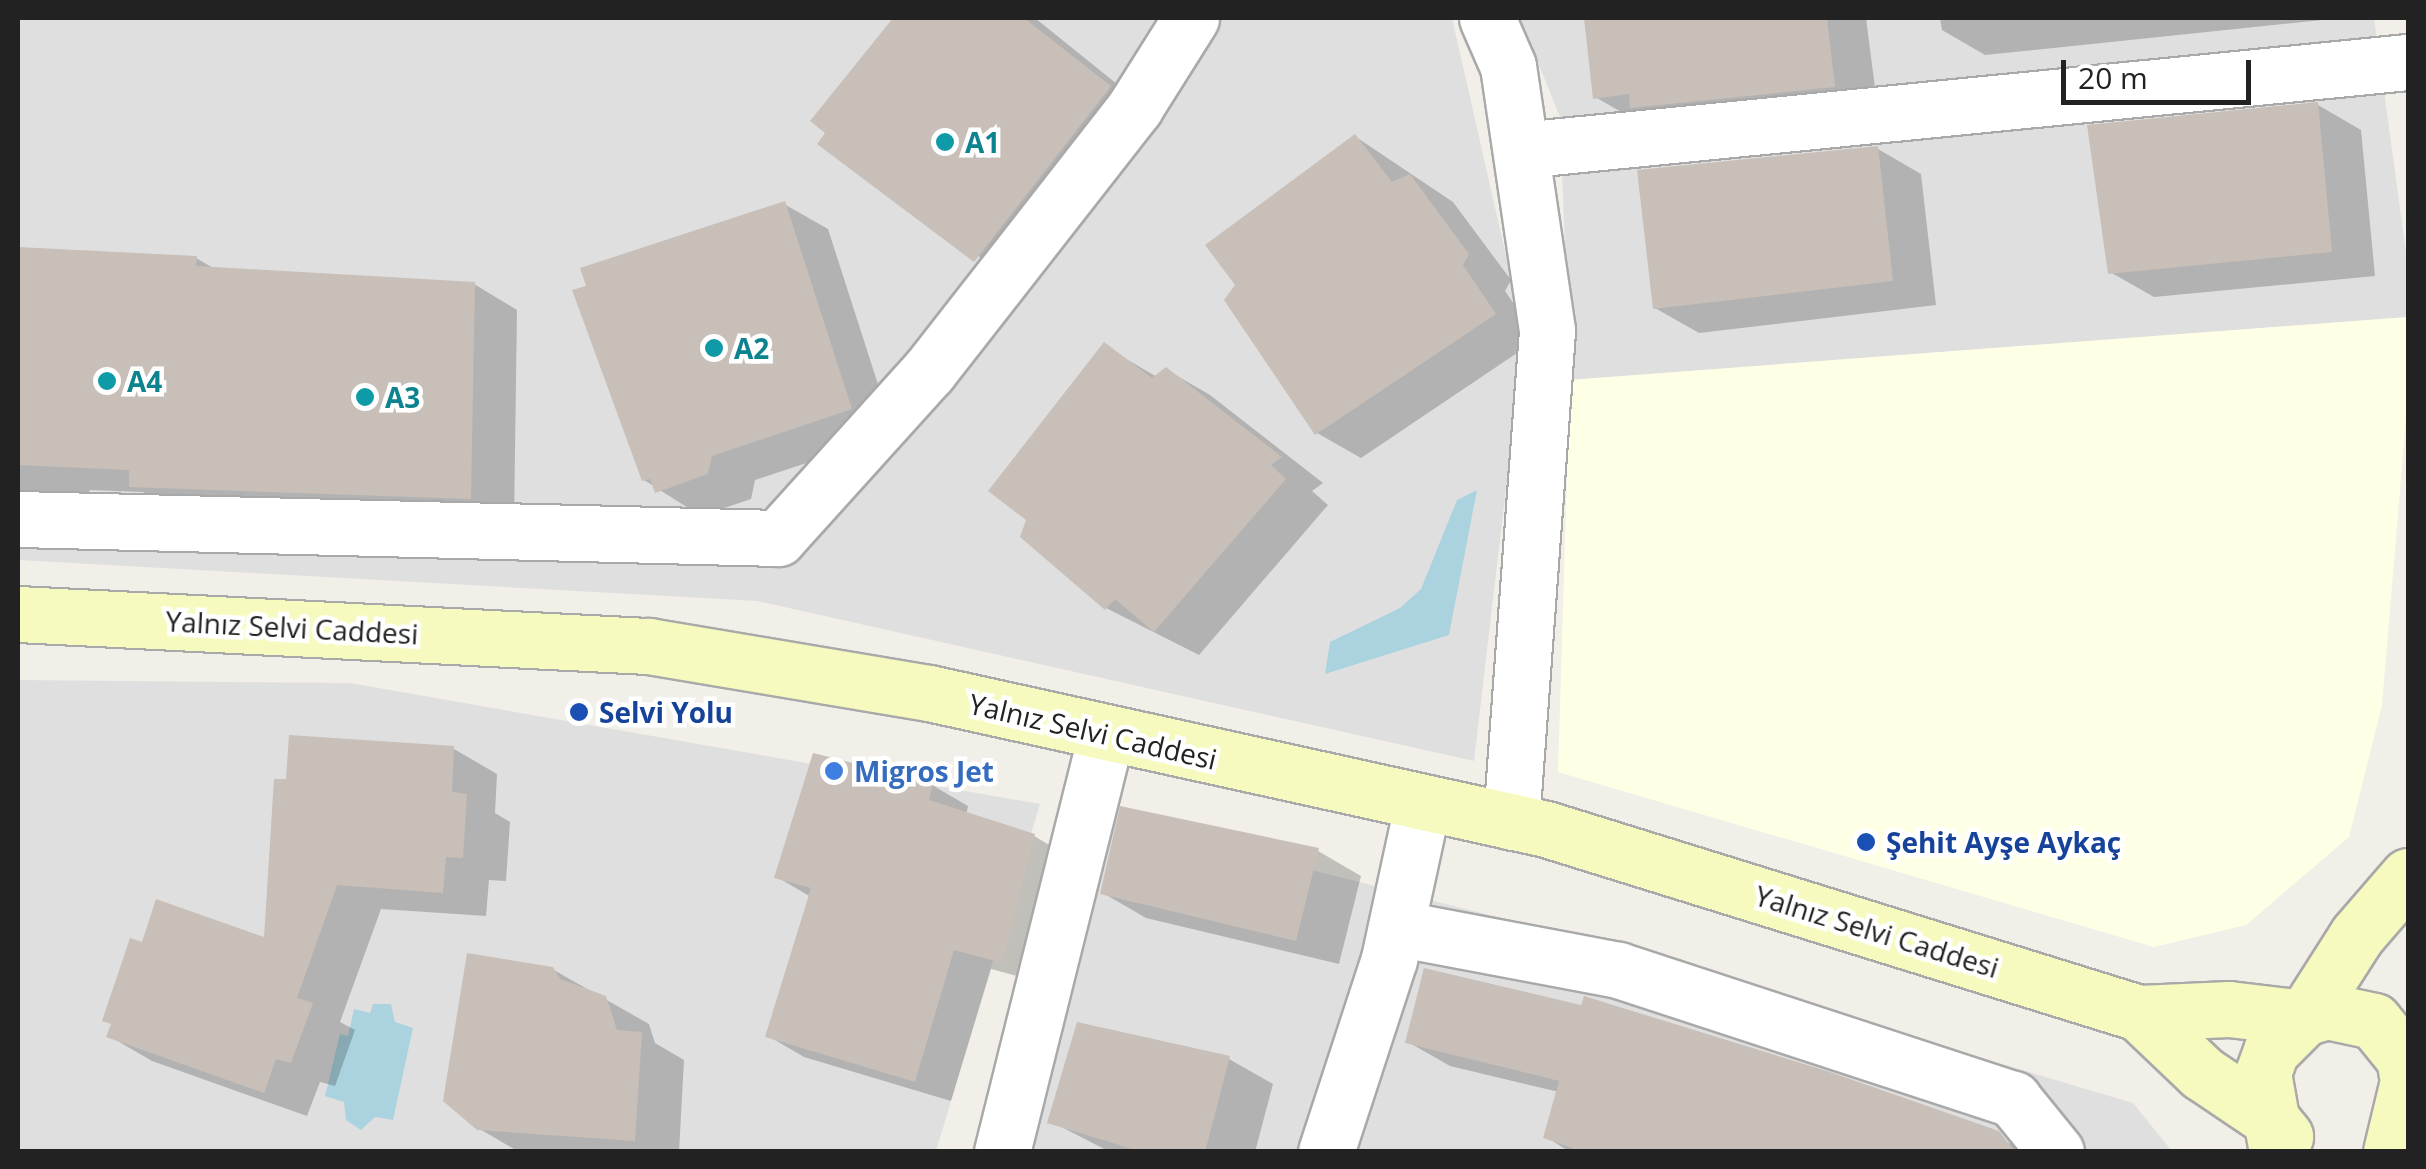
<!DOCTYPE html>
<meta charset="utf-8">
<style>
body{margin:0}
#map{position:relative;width:2426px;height:1169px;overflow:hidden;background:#f2efe9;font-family:"Open Sans",sans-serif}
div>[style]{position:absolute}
.residential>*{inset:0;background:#e0dfdf}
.education>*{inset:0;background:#ffffe5}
.water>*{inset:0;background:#aad3df}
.shadow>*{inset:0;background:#0003}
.building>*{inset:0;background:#c7bfb8}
.roads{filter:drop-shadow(2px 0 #a9a9a9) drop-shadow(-2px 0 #a9a9a9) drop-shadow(0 2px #a9a9a9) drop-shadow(0 -2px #a9a9a9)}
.street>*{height:55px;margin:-27.5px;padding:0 27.5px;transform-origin:27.5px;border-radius:27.5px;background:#fff}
.secondary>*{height:55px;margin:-27.5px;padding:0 27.5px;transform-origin:27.5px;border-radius:27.5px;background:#f7fabf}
.dots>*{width:28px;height:28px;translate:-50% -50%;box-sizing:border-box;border:5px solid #fff;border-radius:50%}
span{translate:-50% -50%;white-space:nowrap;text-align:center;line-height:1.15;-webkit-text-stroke:9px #fff;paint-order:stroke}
.culture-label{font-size:28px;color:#0d838f;font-weight:700}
.left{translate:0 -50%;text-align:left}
.street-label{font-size:28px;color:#222}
.transit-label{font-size:28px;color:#164399;font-weight:700}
.shop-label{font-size:28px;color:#366cbe;font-weight:700}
.frame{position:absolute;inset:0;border:20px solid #222;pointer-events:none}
.scale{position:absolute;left:2061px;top:60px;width:190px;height:45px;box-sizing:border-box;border:5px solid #222;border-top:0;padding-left:12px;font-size:30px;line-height:35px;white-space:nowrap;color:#222;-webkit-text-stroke:8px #fff;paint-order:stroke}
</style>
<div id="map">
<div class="residential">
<div style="clip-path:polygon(18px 18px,1452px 18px,1524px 335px,1474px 761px,757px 601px,18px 560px)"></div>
<div style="clip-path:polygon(1520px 18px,2374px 18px,2408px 267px,2408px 317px,1570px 380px,1560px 117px)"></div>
<div style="clip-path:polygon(18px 680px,350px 683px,1040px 804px,936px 1151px,18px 1152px)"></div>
<div style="clip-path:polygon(1087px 813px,1576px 937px,2133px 1103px,2172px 1151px,980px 1152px)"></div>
</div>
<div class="education">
<div style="clip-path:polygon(2408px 317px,2408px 395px,2382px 705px,2349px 837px,2246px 925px,2154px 947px,1558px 772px,1570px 380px)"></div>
</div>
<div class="water">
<div style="clip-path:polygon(1477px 490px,1449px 635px,1325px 674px,1330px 642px,1400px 608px,1421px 589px,1457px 500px)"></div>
<div style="clip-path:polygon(373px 1004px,391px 1004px,395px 1022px,413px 1028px,393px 1120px,375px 1117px,361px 1130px,346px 1120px,344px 1102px,325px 1096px,340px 1034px,348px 1036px,354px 1009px,370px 1013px)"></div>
</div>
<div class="shadow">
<div style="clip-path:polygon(896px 18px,1035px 18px,1153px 113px,1019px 285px,820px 143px,829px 132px,814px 121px)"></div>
<div style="clip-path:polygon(1586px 18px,1866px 18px,1878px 111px,1639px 122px,1595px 97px)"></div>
<div style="clip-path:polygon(1940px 18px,2342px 18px,1985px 55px,1942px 30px)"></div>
<div style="clip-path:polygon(2318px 105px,2361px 130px,2375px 276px,2154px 297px,2110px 272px)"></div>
<div style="clip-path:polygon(1356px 137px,1453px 202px,1511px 280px,1505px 291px,1538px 339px,1361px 458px,1317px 433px)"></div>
<div style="clip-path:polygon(1878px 149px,1921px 174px,1936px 305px,1699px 333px,1655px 308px)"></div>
<div style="clip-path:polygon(784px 204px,828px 229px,894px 434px,755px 480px,751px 499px,701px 516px,644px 480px)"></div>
<div style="clip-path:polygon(18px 248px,196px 258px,215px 269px,474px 284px,517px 310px,514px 523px,175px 511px,143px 492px,90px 490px,80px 508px,18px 500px)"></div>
<div style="clip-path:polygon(1104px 346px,1157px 377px,1167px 370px,1210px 395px,1323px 483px,1312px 491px,1328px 505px,1199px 655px,1106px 608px)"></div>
<div style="clip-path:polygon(454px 749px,497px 774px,495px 813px,510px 822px,506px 881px,489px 880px,486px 916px,381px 909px,340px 1022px,355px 1030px,335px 1086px,320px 1082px,307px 1116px,152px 1061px,109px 1036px,143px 946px,266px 940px)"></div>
<div style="clip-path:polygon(932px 785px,968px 806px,966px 815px,1034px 836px,1070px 857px,1039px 982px,991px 969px,951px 1101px,804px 1057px,768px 1036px,811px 897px,777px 877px)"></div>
<div style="clip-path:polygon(1318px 851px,1361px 876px,1339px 964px,1146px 918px,1103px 893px)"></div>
<div style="clip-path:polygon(552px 969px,649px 1024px,655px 1043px,684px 1060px,679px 1152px,519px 1152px,478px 1128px)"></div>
<div style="clip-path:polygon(1079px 1025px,1229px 1059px,1273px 1084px,1255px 1152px,1110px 1152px,1050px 1121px)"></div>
<div style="clip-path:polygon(1408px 1042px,2002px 1139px,2024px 1152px,1570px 1152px,1546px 1137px,1559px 1092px,1450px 1066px)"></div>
</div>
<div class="building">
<div style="clip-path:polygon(893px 18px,1024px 18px,1111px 86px,974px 262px,817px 144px,825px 133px,810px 121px)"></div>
<div style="clip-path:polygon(1584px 18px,1827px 18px,1835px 87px,1630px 108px,1629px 94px,1593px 99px)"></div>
<div style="clip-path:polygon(2318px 102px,2332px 252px,2108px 274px,2087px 125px)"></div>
<div style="clip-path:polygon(1355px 134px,1392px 182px,1410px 174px,1469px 254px,1463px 265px,1496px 314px,1315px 435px,1224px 300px,1235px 285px,1205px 245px)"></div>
<div style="clip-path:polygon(1878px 146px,1893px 281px,1653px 309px,1637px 170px)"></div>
<div style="clip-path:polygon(785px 201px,852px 409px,712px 456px,708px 474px,655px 493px,650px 479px,642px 481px,572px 290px,586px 286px,580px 268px)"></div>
<div style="clip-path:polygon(18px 247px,197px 256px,196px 266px,475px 282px,471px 499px,129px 487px,129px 470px,18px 465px)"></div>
<div style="clip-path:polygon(1104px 342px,1152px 378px,1166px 367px,1282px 457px,1271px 465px,1286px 479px,1154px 632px,1115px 599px,1105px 610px,1020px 537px,1026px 520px,988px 491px)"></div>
<div style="clip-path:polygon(289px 735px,454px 746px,452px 792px,467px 794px,463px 858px,446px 857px,443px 893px,337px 885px,297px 998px,313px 1003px,291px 1063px,276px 1059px,264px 1093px,106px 1037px,111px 1024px,102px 1021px,130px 938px,142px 942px,156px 899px,264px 937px,274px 779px,286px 779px)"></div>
<div style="clip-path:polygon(813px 753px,933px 783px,929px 800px,1035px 834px,1003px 963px,954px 950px,915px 1082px,765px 1037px,811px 888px,774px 878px)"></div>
<div style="clip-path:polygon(1120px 806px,1319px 848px,1296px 941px,1100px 894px)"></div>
<div style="clip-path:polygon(467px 953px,553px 967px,560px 979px,606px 996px,617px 1030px,642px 1032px,635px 1141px,477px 1130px,443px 1101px)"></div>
<div style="clip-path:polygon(1424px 968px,1581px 1005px,1584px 996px,1830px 1072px,1999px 1131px,2015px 1152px,1584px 1152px,1543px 1138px,1559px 1081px,1405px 1043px)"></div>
<div style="clip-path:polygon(1077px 1022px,1230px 1056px,1205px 1152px,1142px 1152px,1047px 1123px)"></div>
</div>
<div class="roads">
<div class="street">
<div style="left:1487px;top:18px;width:52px;rotate:66.4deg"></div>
<div style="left:1508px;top:66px;width:268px;rotate:81.6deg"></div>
<div style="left:1547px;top:331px;width:492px;rotate:94.2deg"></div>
<div style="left:1521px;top:150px;width:891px;rotate:-5.67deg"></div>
<div style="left:18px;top:519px;width:760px;rotate:1.43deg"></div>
<div style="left:778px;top:538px;width:225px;rotate:-47.9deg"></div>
<div style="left:929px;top:371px;width:335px;rotate:-52deg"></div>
<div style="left:1135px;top:107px;width:105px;rotate:-57.8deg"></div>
<div style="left:1396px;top:928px;width:226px;rotate:10.7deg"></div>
<div style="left:1618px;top:970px;width:416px;rotate:18.1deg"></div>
<div style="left:2013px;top:1099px;width:68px;rotate:50.9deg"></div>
<div style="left:1002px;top:1152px;width:430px;rotate:-76deg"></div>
<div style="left:1326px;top:1152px;width:203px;rotate:-71.9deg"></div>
<div style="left:1389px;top:959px;width:157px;rotate:-77.8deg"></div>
</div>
<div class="secondary">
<div style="left:18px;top:614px;width:631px;rotate:2.91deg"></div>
<div style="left:648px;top:646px;width:285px;rotate:9.5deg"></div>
<div style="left:929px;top:693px;width:632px;rotate:12.43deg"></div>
<div style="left:1546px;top:829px;width:621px;rotate:17.24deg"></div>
<div style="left:2139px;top:1013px;width:90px;rotate:-2.5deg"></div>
<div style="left:2229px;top:1009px;width:76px;rotate:6.8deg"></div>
<div style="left:2139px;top:1013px;width:87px;rotate:43.6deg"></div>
<div style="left:2202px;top:1073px;width:84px;rotate:33.9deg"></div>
<div style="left:2272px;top:1120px;width:21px;rotate:51deg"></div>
<div style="left:2304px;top:1018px;width:98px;rotate:-57.4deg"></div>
<div style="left:2357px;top:935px;width:78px;rotate:-49.2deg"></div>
<div style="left:2277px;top:1152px;width:80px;rotate:-100deg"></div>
<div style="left:2263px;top:1073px;width:23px;rotate:-70deg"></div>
<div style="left:2271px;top:1051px;width:47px;rotate:-45deg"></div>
<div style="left:2304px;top:1018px;width:24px;rotate:-17deg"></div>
<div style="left:2327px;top:1011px;width:48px;rotate:12deg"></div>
<div style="left:2374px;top:1021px;width:48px;rotate:51deg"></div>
<div style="left:2404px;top:1058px;width:23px;rotate:80deg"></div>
<div style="left:2391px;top:1152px;width:73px;rotate:-76.5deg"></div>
</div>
</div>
<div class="dots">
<div style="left:945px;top:142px;background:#0f9aa8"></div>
<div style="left:714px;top:348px;background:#0f9aa8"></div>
<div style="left:107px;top:381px;background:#0f9aa8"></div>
<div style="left:365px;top:397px;background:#0f9aa8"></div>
<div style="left:579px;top:712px;background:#1a4fb4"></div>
<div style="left:834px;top:771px;background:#3f7fe0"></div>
<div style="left:1866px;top:842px;background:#1a4fb4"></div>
</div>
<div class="culture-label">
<span class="left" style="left:965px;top:142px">A1</span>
<span class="left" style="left:734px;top:348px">A2</span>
<span class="left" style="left:127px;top:381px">A4</span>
<span class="left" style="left:385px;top:397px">A3</span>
</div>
<div class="street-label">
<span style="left:292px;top:627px;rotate:3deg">Yalnız Selvi Caddesi</span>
<span style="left:1093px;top:731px;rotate:13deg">Yalnız Selvi Caddesi</span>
<span style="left:1877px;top:931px;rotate:17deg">Yalnız Selvi Caddesi</span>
</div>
<div class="transit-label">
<span class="left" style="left:599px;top:712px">Selvi Yolu</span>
<span class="left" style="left:1886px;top:842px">Şehit Ayşe Aykaç</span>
</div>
<div class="shop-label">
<span class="left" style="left:854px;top:771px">Migros Jet</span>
</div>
<div class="frame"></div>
<div class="scale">20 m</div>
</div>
